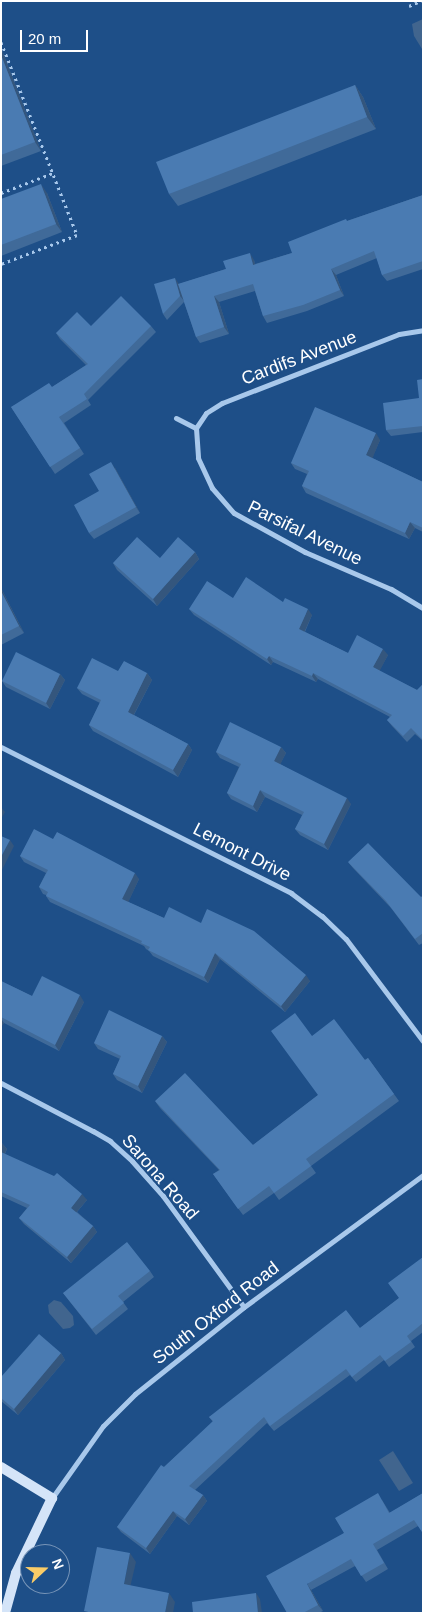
<!DOCTYPE html>
<html>
<head>
<meta charset="utf-8">
<style>
	body { margin:0 }
	#map { position:relative; width:424px; height:1614px; overflow:hidden; background:#1e4f88; font-family:Helvetica,sans-serif }
	div>[style] { position:absolute }
	.water>* { inset:0; background:#41658e }
	.path>* { height:3px; margin-top:-1.5px; transform-origin:0; background:repeating-linear-gradient(90deg,#a8c8eb 0 2.5px,transparent 0 6.5px) }
	.street>* { height:5px; margin:-2.5px; padding:0 2.5px; transform-origin:2.5px; border-radius:2.5px; background:#a8c8eb }
	.secondary>* { height:10px; margin:-5px; padding:0 5px; transform-origin:5px; border-radius:5px; background:#d4e4f8 }
	.wall>* { inset:0; background:#406a99 }
	.shaded-wall>* { inset:0; background:#34567d }
	.building>* { inset:0; background:#4a7bb2 }
	span { translate:-50% -50%; white-space:nowrap; text-align:center; line-height:1.15; -webkit-text-stroke:4px #1e4f88; paint-order:stroke }
	.street-label { font-size:18px; color:#fff }
	.frame { position:absolute; inset:0; border:2px solid #fff; pointer-events:none }
	.north { position:absolute; left:20px; top:1544px; width:50px; height:50px; box-sizing:border-box; background:#1e4f88; border:1px solid #7895b8; border-radius:50%; rotate:69deg; font-size:14px; font-weight:700; line-height:20px; text-align:center; color:#fff }
	.north::after { content:''; display:block; margin:auto; width:18px; height:22px; background:#facc67; clip-path:polygon(50% 0,100% 100%,50% 72%,0 100%) }
	.scale { position:absolute; left:20px; top:30px; width:68px; height:22px; box-sizing:border-box; border:2px solid #fff; border-top:0; padding-left:6px; font-size:15px; line-height:18px; white-space:nowrap; color:#fff; -webkit-text-stroke:4px #1e4f88; paint-order:stroke }
</style>
</head>
<body>
<div id="map">
	<div class="water">
		<i style="clip-path:polygon(423px 19px,423px 49px,422px 49px,414px 36px,412px 24px)"></i>
		<i style="clip-path:polygon(54px 1300px,61px 1302px,73px 1316px,74px 1325px,70px 1328px,63px 1329px,49px 1313px,48px 1305px)"></i>
		<i style="clip-path:polygon(393px 1451px,413px 1483px,399px 1491px,379px 1460px)"></i>
	</div>
	<div class="path">
		<i style="left:409px;top:6px;width:13px;rotate:-23deg"></i>
		<i style="left:1px;top:42px;width:207px;rotate:68.5deg"></i>
		<i style="left:77px;top:235px;width:81px;rotate:159.1deg"></i>
		<i style="left:1px;top:193px;width:56px;rotate:-21deg"></i>
	</div>
	<div class="street">
		<i style="left:176px;top:418px;width:22px;rotate:27deg"></i>
		<i style="left:196px;top:428px;width:30px;rotate:86deg"></i>
		<i style="left:198px;top:458px;width:33px;rotate:65deg"></i>
		<i style="left:212px;top:488px;width:33px;rotate:49deg"></i>
		<i style="left:234px;top:513px;width:81px;rotate:28.8deg"></i>
		<i style="left:305px;top:552px;width:94px;rotate:23.3deg"></i>
		<i style="left:391px;top:589px;width:37px;rotate:31deg"></i>
		<i style="left:196px;top:428px;width:18px;rotate:-56deg"></i>
		<i style="left:206px;top:413px;width:19px;rotate:-32deg"></i>
		<i style="left:222px;top:403px;width:190px;rotate:-21.3deg"></i>
		<i style="left:399px;top:334px;width:24px;rotate:-9deg"></i>
		<i style="left:1px;top:747px;width:325px;rotate:26.7deg"></i>
		<i style="left:291px;top:893px;width:39px;rotate:37deg"></i>
		<i style="left:322px;top:916px;width:33px;rotate:44deg"></i>
		<i style="left:346px;top:939px;width:128px;rotate:53deg"></i>
		<i style="left:1px;top:1083px;width:104px;rotate:27.6deg"></i>
		<i style="left:93px;top:1131px;width:20px;rotate:30deg"></i>
		<i style="left:110px;top:1141px;width:30px;rotate:42deg"></i>
		<i style="left:132px;top:1161px;width:47px;rotate:48.5deg"></i>
		<i style="left:163px;top:1196px;width:137px;rotate:53.9deg"></i>
		<i style="left:52px;top:1498px;width:88px;rotate:-54.7deg"></i>
		<i style="left:103px;top:1426px;width:45px;rotate:-45deg"></i>
		<i style="left:135px;top:1394px;width:139px;rotate:-38.6deg"></i>
		<i style="left:244px;top:1307px;width:222px;rotate:-36.4deg"></i>
	</div>
	<div class="secondary">
		<i style="left:1px;top:1467px;width:60px;rotate:31.3deg"></i>
		<i style="left:52px;top:1498px;width:83px;rotate:115.6deg"></i>
		<i style="left:16px;top:1573px;width:41px;rotate:105.4deg"></i>
	</div>
	<div class="wall">
		<i style="clip-path:polygon(1px 48px,41px 151px,1px 166px)"></i>
		<i style="clip-path:polygon(355px 85px,363px 97px,376px 129px,178px 206px,169px 194px)"></i>
		<i style="clip-path:polygon(47px 193px,62px 232px,1px 256px,1px 199px)"></i>
		<i style="clip-path:polygon(423px 195px,423px 269px,387px 281px,382px 275px,377px 258px,336px 275px,344px 296px,307px 311px,267px 323px,263px 316px,255px 291px,219px 302px,229px 334px,200px 343px,196px 337px,184px 302px,167px 320px,163px 314px,179px 284px,254px 260px,255px 264px,292px 253px,347px 221px)"></i>
		<i style="clip-path:polygon(91px 326px,151px 326px,156px 332px,88px 400px,91px 405px,64px 423px,84px 454px,55px 474px,11px 407px,52px 387px,86px 365px,60px 339px,56px 333px)"></i>
		<i style="clip-path:polygon(423px 379px,423px 432px,391px 436px,386px 430px,419px 398px)"></i>
		<i style="clip-path:polygon(380px 440px,372px 458px,423px 482px,423px 532px,415px 528px,409px 539px,306px 493px,302px 486px,307px 474px,295px 469px,291px 463px)"></i>
		<i style="clip-path:polygon(115px 468px,140px 513px,94px 539px,89px 533px,99px 491px)"></i>
		<i style="clip-path:polygon(195px 552px,199px 559px,157px 606px,117px 570px,113px 563px,160px 558px)"></i>
		<i style="clip-path:polygon(1px 588px,24px 633px,1px 645px)"></i>
		<i style="clip-path:polygon(233px 598px,283px 602px,312px 615px,305px 632px,348px 653px,388px 655px,379px 671px,417px 690px,423px 684px,423px 741px,415px 734px,407px 742px,392px 726px,387px 720px,390px 717px,318px 679px,316px 682px,273px 662px,271px 665px,194px 615px,189px 609px)"></i>
		<i style="clip-path:polygon(118px 671px,147px 673px,152px 680px,134px 715px,188px 744px,192px 750px,178px 777px,93px 731px,89px 725px,100px 703px,82px 694px,77px 688px)"></i>
		<i style="clip-path:polygon(60px 674px,65px 680px,50px 709px,6px 687px,2px 681px)"></i>
		<i style="clip-path:polygon(281px 747px,286px 753px,280px 764px,351px 804px,328px 850px,300px 835px,295px 829px,302px 815px,265px 797px,257px 812px,231px 799px,227px 793px,239px 767px,220px 758px,216px 752px)"></i>
		<i style="clip-path:polygon(53px 839px,139px 879px,128px 902px,164px 918px,310px 981px,285px 1012px,220px 959px,208px 983px,153px 956px,149px 951px,146px 949px,144px 946px,50px 902px,46px 896px,46px 895px,43px 894px,39px 887px,46px 873px,24px 862px,20px 856px)"></i>
		<i style="clip-path:polygon(348px 862px,421px 897px,423px 896px,423px 943px,419px 945px,391px 908px,353px 868px)"></i>
		<i style="clip-path:polygon(1px 981px,32px 996px,84px 1002px,59px 1051px,4px 1023px,1px 1026px)"></i>
		<i style="clip-path:polygon(162px 1036px,167px 1042px,142px 1093px,117px 1080px,113px 1074px,120px 1059px,98px 1049px,94px 1043px)"></i>
		<i style="clip-path:polygon(312px 1036px,365px 1060px,368px 1058px,399px 1101px,311px 1166px,316px 1173px,279px 1200px,274px 1193px,243px 1215px,213px 1174px,219px 1170px,160px 1108px,155px 1101px,253px 1145px,318px 1095px)"></i>
		<i style="clip-path:polygon(1px 1142px,7px 1149px,5px 1154px,87px 1200px,77px 1212px,93px 1226px,97px 1232px,71px 1263px,24px 1224px,19px 1218px,27px 1208px,1px 1196px)"></i>
		<i style="clip-path:polygon(423px 1257px,423px 1332px,411px 1341px,415px 1347px,389px 1367px,384px 1360px,356px 1382px,350px 1375px,274px 1431px,267px 1423px,195px 1490px,203px 1495px,207px 1501px,189px 1525px,177px 1516px,150px 1554px,121px 1532px,117px 1527px,164px 1467px,213px 1422px,209px 1417px,360px 1328px,399px 1298px)"></i>
		<i style="clip-path:polygon(150px 1271px,154px 1277px,123px 1302px,128px 1309px,96px 1335px,63px 1293px)"></i>
		<i style="clip-path:polygon(61px 1353px,65px 1360px,18px 1415px,1px 1401px,1px 1377px)"></i>
		<i style="clip-path:polygon(423px 1493px,423px 1533px,418px 1526px,377px 1550px,388px 1569px,366px 1582px,355px 1566px,311px 1590px,323px 1611px,319px 1613px,287px 1613px,344px 1533px,382px 1500px,390px 1513px)"></i>
	</div>
	<div class="shaded-wall">
		<i style="clip-path:polygon(1px 48px,41px 151px,35px 142px,1px 55px)"></i>
		<i style="clip-path:polygon(355px 85px,363px 97px,376px 129px,367px 117px)"></i>
		<i style="clip-path:polygon(41px 184px,47px 193px,62px 232px,56px 224px)"></i>
		<i style="clip-path:polygon(250px 253px,254px 260px,257px 271px,253px 265px)"></i>
		<i style="clip-path:polygon(331px 269px,336px 275px,344px 296px,340px 290px)"></i>
		<i style="clip-path:polygon(175px 278px,179px 284px,185px 302px,180px 296px)"></i>
		<i style="clip-path:polygon(214px 296px,219px 302px,229px 334px,224px 327px)"></i>
		<i style="clip-path:polygon(376px 433px,380px 440px,371px 462px,366px 455px)"></i>
		<i style="clip-path:polygon(111px 462px,115px 468px,140px 513px,136px 507px)"></i>
		<i style="clip-path:polygon(410px 522px,415px 528px,409px 539px,405px 533px)"></i>
		<i style="clip-path:polygon(195px 552px,199px 559px,157px 606px,153px 599px)"></i>
		<i style="clip-path:polygon(1px 588px,24px 633px,19px 626px,1px 591px)"></i>
		<i style="clip-path:polygon(308px 609px,312px 615px,303px 635px,299px 629px)"></i>
		<i style="clip-path:polygon(383px 649px,388px 655px,378px 674px,373px 667px)"></i>
		<i style="clip-path:polygon(269px 656px,273px 662px,271px 665px,267px 659px)"></i>
		<i style="clip-path:polygon(147px 673px,152px 680px,132px 718px,128px 712px)"></i>
		<i style="clip-path:polygon(313px 673px,318px 679px,316px 682px,312px 676px)"></i>
		<i style="clip-path:polygon(60px 674px,65px 680px,50px 709px,46px 703px)"></i>
		<i style="clip-path:polygon(188px 744px,192px 750px,178px 777px,173px 770px)"></i>
		<i style="clip-path:polygon(281px 747px,286px 753px,279px 767px,274px 761px)"></i>
		<i style="clip-path:polygon(260px 790px,265px 797px,257px 812px,253px 806px)"></i>
		<i style="clip-path:polygon(347px 798px,351px 804px,328px 850px,324px 844px)"></i>
		<i style="clip-path:polygon(1px 807px,5px 812px,1px 819px)"></i>
		<i style="clip-path:polygon(10px 840px,14px 846px,1px 872px,1px 857px)"></i>
		<i style="clip-path:polygon(135px 873px,139px 879px,127px 905px,122px 899px)"></i>
		<i style="clip-path:polygon(215px 953px,220px 959px,208px 983px,204px 977px)"></i>
		<i style="clip-path:polygon(306px 975px,310px 981px,285px 1012px,281px 1006px)"></i>
		<i style="clip-path:polygon(80px 995px,84px 1002px,59px 1051px,55px 1045px)"></i>
		<i style="clip-path:polygon(1px 1019px,4px 1023px,2px 1026px,1px 1026px)"></i>
		<i style="clip-path:polygon(162px 1036px,167px 1042px,142px 1093px,138px 1086px)"></i>
		<i style="clip-path:polygon(2px 1143px,7px 1149px,3px 1157px,1px 1155px,1px 1145px)"></i>
		<i style="clip-path:polygon(82px 1194px,87px 1200px,75px 1214px,71px 1208px)"></i>
		<i style="clip-path:polygon(93px 1226px,97px 1232px,71px 1263px,67px 1257px)"></i>
		<i style="clip-path:polygon(61px 1353px,65px 1360px,18px 1415px,14px 1409px)"></i>
		<i style="clip-path:polygon(203px 1495px,207px 1501px,189px 1525px,185px 1519px)"></i>
		<i style="clip-path:polygon(173px 1511px,177px 1516px,150px 1554px,146px 1548px)"></i>
		<i style="clip-path:polygon(130px 1553px,136px 1562px,129px 1592px,124px 1584px)"></i>
		<i style="clip-path:polygon(307px 1584px,311px 1590px,323px 1611px,318px 1605px)"></i>
		<i style="clip-path:polygon(169px 1593px,175px 1602px,173px 1613px,165px 1613px)"></i>
		<i style="clip-path:polygon(256px 1593px,260px 1599px,262px 1613px,258px 1613px)"></i>
	</div>
	<div class="building">
		<i style="clip-path:polygon(1px 55px,35px 142px,1px 155px)"></i>
		<i style="clip-path:polygon(355px 85px,367px 117px,169px 194px,156px 162px)"></i>
		<i style="clip-path:polygon(41px 184px,56px 224px,1px 245px,1px 199px)"></i>
		<i style="clip-path:polygon(423px 195px,423px 261px,382px 275px,374px 251px,331px 269px,340px 290px,303px 305px,263px 316px,253px 284px,214px 296px,224px 327px,196px 337px,178px 284px,226px 269px,223px 261px,250px 253px,253px 265px,292px 253px,288px 242px,346px 219px,347px 221px)"></i>
		<i style="clip-path:polygon(175px 278px,180px 296px,163px 314px,154px 284px)"></i>
		<i style="clip-path:polygon(121px 296px,151px 326px,84px 394px,87px 399px,59px 417px,80px 448px,50px 467px,11px 407px,49px 383px,52px 387px,88px 364px,56px 333px,77px 312px,91px 326px)"></i>
		<i style="clip-path:polygon(423px 379px,423px 426px,386px 430px,383px 403px,419px 398px,417px 380px)"></i>
		<i style="clip-path:polygon(315px 407px,376px 433px,366px 455px,423px 482px,423px 528px,410px 522px,405px 533px,302px 486px,309px 471px,291px 463px)"></i>
		<i style="clip-path:polygon(111px 462px,136px 507px,89px 533px,74px 505px,99px 491px,89px 474px)"></i>
		<i style="clip-path:polygon(137px 537px,160px 558px,178px 537px,195px 552px,153px 599px,113px 563px)"></i>
		<i style="clip-path:polygon(246px 577px,283px 602px,285px 598px,308px 609px,299px 629px,348px 653px,357px 635px,383px 649px,373px 667px,417px 690px,423px 684px,423px 740px,411px 728px,403px 736px,387px 720px,392px 715px,313px 673px,312px 676px,269px 656px,267px 659px,189px 609px,207px 581px,233px 598px)"></i>
		<i style="clip-path:polygon(1px 591px,19px 626px,1px 635px)"></i>
		<i style="clip-path:polygon(16px 652px,60px 674px,46px 703px,2px 681px)"></i>
		<i style="clip-path:polygon(92px 658px,118px 671px,124px 661px,147px 673px,128px 712px,188px 744px,173px 770px,89px 725px,101px 700px,77px 688px)"></i>
		<i style="clip-path:polygon(230px 722px,281px 747px,274px 761px,347px 798px,324px 844px,295px 829px,304px 812px,260px 790px,253px 806px,227px 793px,241px 764px,216px 752px)"></i>
		<i style="clip-path:polygon(34px 829px,53px 839px,57px 832px,135px 873px,122px 899px,164px 918px,169px 907px,201px 923px,207px 909px,254px 931px,306px 975px,281px 1006px,215px 953px,204px 977px,148px 950px,150px 947px,141px 943px,142px 941px,46px 896px,48px 892px,39px 887px,48px 870px,20px 856px)"></i>
		<i style="clip-path:polygon(1px 836px,10px 840px,1px 857px)"></i>
		<i style="clip-path:polygon(368px 843px,421px 897px,423px 896px,423px 933px,415px 939px,386px 901px,348px 862px)"></i>
		<i style="clip-path:polygon(42px 976px,80px 995px,55px 1045px,1px 1017px,1px 981px,32px 996px)"></i>
		<i style="clip-path:polygon(109px 1010px,162px 1036px,138px 1086px,113px 1074px,121px 1056px,94px 1043px)"></i>
		<i style="clip-path:polygon(295px 1013px,312px 1036px,334px 1019px,365px 1060px,368px 1058px,394px 1094px,306px 1159px,311px 1166px,274px 1193px,269px 1186px,238px 1209px,213px 1174px,220px 1170px,155px 1101px,185px 1073px,253px 1145px,318px 1095px,271px 1031px)"></i>
		<i style="clip-path:polygon(1px 1152px,54px 1176px,57px 1173px,82px 1194px,71px 1208px,93px 1226px,67px 1257px,19px 1218px,30px 1205px,1px 1192px)"></i>
		<i style="clip-path:polygon(127px 1242px,150px 1271px,118px 1296px,124px 1303px,92px 1329px,63px 1293px)"></i>
		<i style="clip-path:polygon(423px 1257px,423px 1323px,407px 1336px,411px 1342px,385px 1361px,380px 1355px,352px 1377px,346px 1369px,270px 1426px,264px 1417px,189px 1486px,203px 1495px,185px 1519px,173px 1511px,146px 1548px,117px 1527px,161px 1465px,164px 1467px,213px 1421px,209px 1417px,346px 1310px,360px 1328px,399px 1298px,388px 1283px)"></i>
		<i style="clip-path:polygon(39px 1334px,61px 1353px,14px 1409px,1px 1398px,1px 1377px)"></i>
		<i style="clip-path:polygon(378px 1493px,389px 1513px,423px 1493px,423px 1532px,422px 1532px,414px 1520px,373px 1544px,384px 1563px,361px 1576px,351px 1559px,307px 1584px,318px 1605px,303px 1613px,287px 1613px,266px 1576px,344px 1533px,335px 1518px)"></i>
		<i style="clip-path:polygon(97px 1547px,130px 1553px,124px 1584px,169px 1593px,165px 1613px,93px 1613px,84px 1611px)"></i>
		<i style="clip-path:polygon(256px 1593px,258px 1613px,193px 1613px,192px 1602px)"></i>
	</div>
	<div class="street-label">
		<span style="left:299px;top:358px;rotate:-21deg">Cardifs Avenue</span>
		<span style="left:305px;top:533px;rotate:26deg">Parsifal Avenue</span>
		<span style="left:242px;top:852px;rotate:27deg">Lemont Drive</span>
		<span style="left:160px;top:1177px;rotate:49deg">Sarona Road</span>
		<span style="left:216px;top:1313px;rotate:-38deg">South Oxford Road</span>
	</div>
	<div class="frame"></div>
	<div class="north">N</div>
	<div class="scale">20 m</div>
</div>
</body>
</html>
